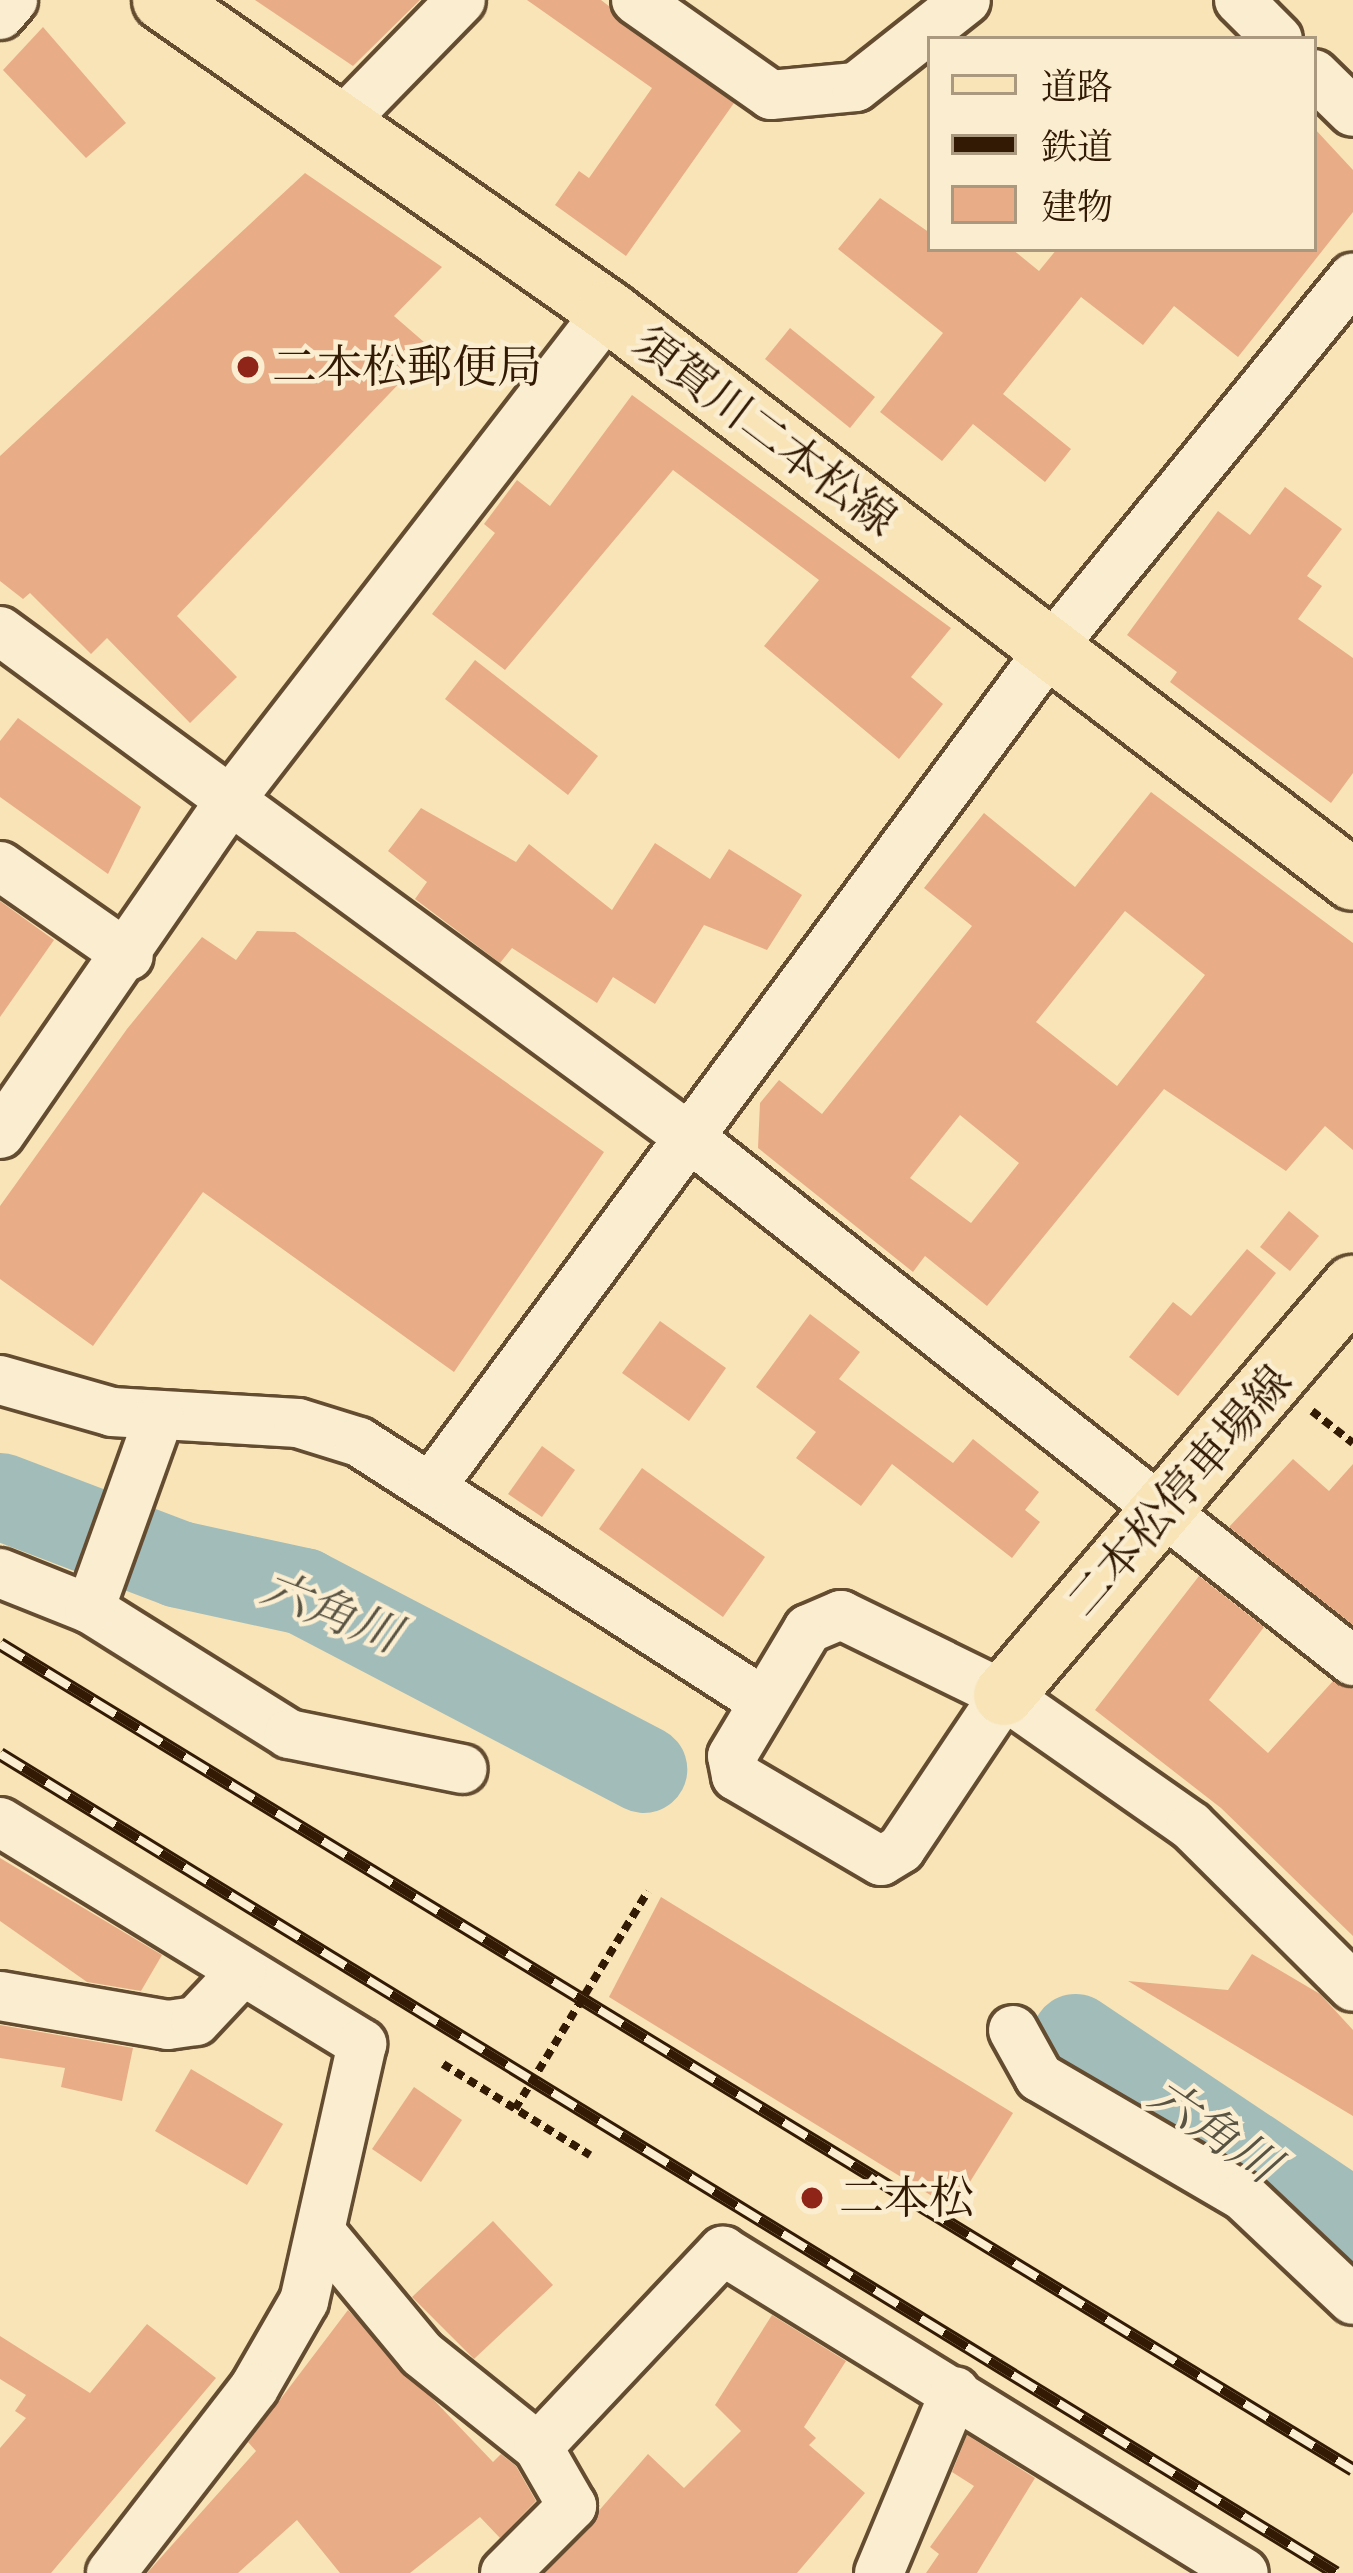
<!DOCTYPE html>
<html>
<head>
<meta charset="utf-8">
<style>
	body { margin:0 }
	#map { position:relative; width:1353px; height:2573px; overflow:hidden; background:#f8e4b7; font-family:"EB Garamond","Noto Serif JP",serif }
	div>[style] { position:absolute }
	.river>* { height:87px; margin:-43.5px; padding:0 43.5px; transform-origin:43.5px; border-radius:43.5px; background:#a2bcb9 }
	.building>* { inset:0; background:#e8ad87 }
	.path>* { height:8px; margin-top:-4px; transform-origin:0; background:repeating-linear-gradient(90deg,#321a04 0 9px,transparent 0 15px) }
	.roads { filter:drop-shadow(3px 0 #644c31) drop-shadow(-3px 0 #644c31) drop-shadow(0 3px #644c31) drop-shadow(0 -3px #644c31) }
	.minor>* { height:48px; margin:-24px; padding:0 24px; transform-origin:24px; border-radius:24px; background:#faedd0 }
	.major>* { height:60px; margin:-30px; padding:0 30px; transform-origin:30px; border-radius:30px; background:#f8e4b7 }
	.rail>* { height:14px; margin-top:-7px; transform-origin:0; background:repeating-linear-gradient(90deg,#faedd0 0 27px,#321a04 0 54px); box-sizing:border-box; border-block:3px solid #321a04 }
	.path-bridge>* { height:8px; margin-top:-4px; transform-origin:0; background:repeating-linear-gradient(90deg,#321a04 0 9px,transparent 0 15px) }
	.dots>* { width:33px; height:33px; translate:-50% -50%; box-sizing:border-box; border:6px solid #faedd0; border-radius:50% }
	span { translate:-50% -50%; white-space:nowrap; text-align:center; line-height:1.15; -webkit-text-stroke:9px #faedd0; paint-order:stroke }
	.poi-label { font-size:45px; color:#321a04 }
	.left { translate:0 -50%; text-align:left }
	.street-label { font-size:45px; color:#321a04 }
	.water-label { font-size:48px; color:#595343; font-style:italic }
	.legend { position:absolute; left:927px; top:36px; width:390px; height:216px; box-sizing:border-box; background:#faedd0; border:3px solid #aa997e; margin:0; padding:15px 21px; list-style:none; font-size:36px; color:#321a04 }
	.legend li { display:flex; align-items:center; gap:24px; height:60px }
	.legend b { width:60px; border:3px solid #aa997e }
</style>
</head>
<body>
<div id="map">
	<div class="river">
		<i style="left:0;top:1496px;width:191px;rotate:20.8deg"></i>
		<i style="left:179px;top:1564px;width:127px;rotate:12.3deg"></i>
		<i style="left:303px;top:1591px;width:384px;rotate:27.6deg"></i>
		<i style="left:1075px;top:2037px;width:334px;rotate:33.8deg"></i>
	</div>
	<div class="building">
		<i style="clip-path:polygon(255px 0,420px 0,353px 66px)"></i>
		<i style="clip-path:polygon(527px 0,601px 0,734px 103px,626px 256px,555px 205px,579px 171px,589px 178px,652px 88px)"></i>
		<i style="clip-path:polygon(43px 27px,126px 123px,86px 158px,3px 70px)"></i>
		<i style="clip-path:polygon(1314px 128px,1353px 170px,1353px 212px,1238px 357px,1174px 306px,1143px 345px,1081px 297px,1003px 394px,1071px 449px,1045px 482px,973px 424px,942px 461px,880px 412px,943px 333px,838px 249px,880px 198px,930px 233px,930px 249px,1012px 249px,1039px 271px,1057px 249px,1314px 249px)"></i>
		<i style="clip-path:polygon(305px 173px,442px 267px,394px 316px,432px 349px,177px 616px,237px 677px,190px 723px,107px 638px,91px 654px,30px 593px,23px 599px,0 581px,0 456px)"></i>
		<i style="clip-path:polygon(790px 328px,875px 397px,850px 428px,765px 359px)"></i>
		<i style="clip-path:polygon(632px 395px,951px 628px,911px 677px,943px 704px,899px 759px,764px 646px,819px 580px,673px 470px,505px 670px,432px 614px,495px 533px,484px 524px,517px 480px,550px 506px)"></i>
		<i style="clip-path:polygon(1285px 487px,1342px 529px,1307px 576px,1322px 586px,1298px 619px,1353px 658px,1353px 773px,1331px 803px,1170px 682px,1177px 672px,1127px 635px,1218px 511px,1250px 535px)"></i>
		<i style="clip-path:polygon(475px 660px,598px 756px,568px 795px,445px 699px)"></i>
		<i style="clip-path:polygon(18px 718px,141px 807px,108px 874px,0 797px,0 741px)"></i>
		<i style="clip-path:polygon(evenodd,1151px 792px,1353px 943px,1353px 1150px,1325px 1126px,1286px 1171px,1164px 1089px,987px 1306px,925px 1256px,913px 1272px,758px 1148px,760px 1103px,779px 1080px,822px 1114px,972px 926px,924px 888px,984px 813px,1075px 887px,1151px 792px,1125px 911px,1205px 975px,1117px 1086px,1036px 1022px,1125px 911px,1151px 792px,960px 1115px,1019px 1163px,971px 1223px,910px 1178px,960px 1115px)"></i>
		<i style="clip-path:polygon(421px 808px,516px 862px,529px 844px,612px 910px,655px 843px,710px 879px,729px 849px,802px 895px,767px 950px,704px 925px,655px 1004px,613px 977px,597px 1003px,512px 948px,500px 963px,415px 899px,427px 882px,388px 851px)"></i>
		<i style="clip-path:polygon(0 901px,54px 940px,0 1017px)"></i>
		<i style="clip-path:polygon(257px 931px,295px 932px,604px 1152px,454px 1372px,203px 1192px,93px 1346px,0 1279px,0 1206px,127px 1029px,202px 937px,236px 960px)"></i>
		<i style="clip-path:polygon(1289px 1211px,1319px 1236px,1290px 1271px,1260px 1247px)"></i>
		<i style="clip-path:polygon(1247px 1249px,1276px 1273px,1178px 1396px,1129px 1357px,1173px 1302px,1191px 1316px)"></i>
		<i style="clip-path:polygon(810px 1314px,860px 1352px,839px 1379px,953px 1463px,973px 1439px,1039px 1492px,1025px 1510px,1040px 1522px,1012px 1558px,892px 1464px,861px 1506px,796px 1458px,816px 1432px,756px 1387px)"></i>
		<i style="clip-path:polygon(660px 1321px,726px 1368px,689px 1421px,622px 1373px)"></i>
		<i style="clip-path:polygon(542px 1446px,575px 1470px,542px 1517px,508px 1494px)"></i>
		<i style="clip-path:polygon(1293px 1459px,1329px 1491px,1353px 1464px,1353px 1625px,1229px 1527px)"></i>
		<i style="clip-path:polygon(642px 1468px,765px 1557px,723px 1617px,599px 1529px)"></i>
		<i style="clip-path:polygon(1199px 1576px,1264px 1627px,1209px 1700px,1268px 1753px,1333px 1681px,1353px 1689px,1353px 1936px,1221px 1808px,1095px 1710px)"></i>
		<i style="clip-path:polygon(0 1858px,162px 1955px,141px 1991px,87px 1982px,0 1921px)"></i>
		<i style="clip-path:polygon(661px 1897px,1013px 2113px,953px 2209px,609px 1997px)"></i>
		<i style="clip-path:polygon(1252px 1954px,1320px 1994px,1353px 2030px,1353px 2116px,1128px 1981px,1228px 1990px)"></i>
		<i style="clip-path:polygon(0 2025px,133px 2048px,122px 2101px,61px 2087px,65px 2068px,0 2058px)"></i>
		<i style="clip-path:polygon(191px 2069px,283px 2124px,247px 2185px,155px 2131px)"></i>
		<i style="clip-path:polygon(414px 2087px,462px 2120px,421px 2182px,372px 2149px)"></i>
		<i style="clip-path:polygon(493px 2221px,553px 2285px,474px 2359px,412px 2297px)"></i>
		<i style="clip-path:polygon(348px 2310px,493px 2462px,501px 2454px,516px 2466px,536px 2501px,500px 2538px,480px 2517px,410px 2573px,340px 2573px,297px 2520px,238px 2573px,147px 2573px,256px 2451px,248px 2442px)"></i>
		<i style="clip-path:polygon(772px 2315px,846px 2361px,804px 2427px,816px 2438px,809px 2445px,865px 2493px,797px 2573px,545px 2573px,648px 2454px,684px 2488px,741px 2431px,715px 2405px)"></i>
		<i style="clip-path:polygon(147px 2324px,216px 2378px,51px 2573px,0 2573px,0 2448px,26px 2418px,15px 2411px,26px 2395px,0 2379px,0 2336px,90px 2393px)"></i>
		<i style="clip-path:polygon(967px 2435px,1035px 2478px,977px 2573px,926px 2573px,939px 2554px,930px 2547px,974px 2486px,952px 2472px)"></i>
	</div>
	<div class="path">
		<i style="left:1312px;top:1411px;width:52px;rotate:38deg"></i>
		<i style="left:443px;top:2064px;width:173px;rotate:31.8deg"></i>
	</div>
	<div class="roads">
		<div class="minor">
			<i style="left:636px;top:0;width:165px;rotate:35.1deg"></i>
			<i style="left:771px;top:95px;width:85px;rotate:-5.4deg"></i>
			<i style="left:856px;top:87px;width:140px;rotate:-38.3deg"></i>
			<i style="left:1239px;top:0;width:55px;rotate:45deg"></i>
			<i style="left:0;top:15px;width:20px;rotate:-49deg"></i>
			<i style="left:1314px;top:74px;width:54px;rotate:44.3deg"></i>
			<i style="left:340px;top:124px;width:173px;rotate:-45.7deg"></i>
			<i style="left:0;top:631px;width:855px;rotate:36.29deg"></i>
			<i style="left:689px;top:1137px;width:846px;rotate:38.28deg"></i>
			<i style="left:0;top:866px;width:157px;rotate:34.9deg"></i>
			<i style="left:0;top:1134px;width:402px;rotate:-55.4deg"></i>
			<i style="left:228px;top:803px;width:622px;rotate:-52.32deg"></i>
			<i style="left:0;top:1380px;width:116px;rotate:15.9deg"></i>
			<i style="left:112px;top:1412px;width:186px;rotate:3.4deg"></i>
			<i style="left:298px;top:1423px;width:64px;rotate:17.3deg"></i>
			<i style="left:359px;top:1442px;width:478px;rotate:32.7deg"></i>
			<i style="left:433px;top:1484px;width:1040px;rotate:-53.53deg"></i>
			<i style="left:1051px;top:648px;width:478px;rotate:-50.8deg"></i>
			<i style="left:0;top:1573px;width:97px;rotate:21.8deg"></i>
			<i style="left:90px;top:1609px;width:235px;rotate:32.1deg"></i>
			<i style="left:289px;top:1734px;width:177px;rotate:11.4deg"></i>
			<i style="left:90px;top:1609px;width:204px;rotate:-70.2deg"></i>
			<i style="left:1004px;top:1695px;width:185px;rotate:123.8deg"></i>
			<i style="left:901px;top:1849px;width:23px;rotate:149deg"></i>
			<i style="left:881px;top:1861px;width:168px;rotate:-149.6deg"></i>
			<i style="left:736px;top:1776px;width:20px;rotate:-101deg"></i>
			<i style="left:732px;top:1756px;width:148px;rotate:-59.1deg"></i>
			<i style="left:808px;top:1629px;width:36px;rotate:-23deg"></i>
			<i style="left:841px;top:1615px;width:182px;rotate:26.1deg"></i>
			<i style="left:1004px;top:1695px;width:228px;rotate:35deg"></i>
			<i style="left:1191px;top:1826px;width:228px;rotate:44.8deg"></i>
			<i style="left:0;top:1822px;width:425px;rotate:31.5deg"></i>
			<i style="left:362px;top:2044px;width:263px;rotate:102.7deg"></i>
			<i style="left:304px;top:2301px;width:100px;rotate:119.9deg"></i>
			<i style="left:254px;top:2388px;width:234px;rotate:127.7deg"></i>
			<i style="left:0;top:1996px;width:170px;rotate:9.8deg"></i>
			<i style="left:168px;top:2025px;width:28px;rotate:-8deg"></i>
			<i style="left:196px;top:2021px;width:67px;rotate:-46.8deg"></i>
			<i style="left:1013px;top:2030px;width:54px;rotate:61deg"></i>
			<i style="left:1039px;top:2077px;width:236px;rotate:30.3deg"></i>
			<i style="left:1243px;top:2196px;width:151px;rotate:43.4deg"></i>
			<i style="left:324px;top:2236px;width:153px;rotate:50.3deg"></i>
			<i style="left:422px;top:2354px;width:149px;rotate:38.7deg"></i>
			<i style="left:538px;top:2447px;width:270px;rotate:-46.7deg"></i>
			<i style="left:723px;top:2251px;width:612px;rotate:31.72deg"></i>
			<i style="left:505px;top:2573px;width:95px;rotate:-45deg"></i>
			<i style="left:572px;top:2506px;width:68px;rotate:-120deg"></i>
			<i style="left:879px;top:2573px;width:197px;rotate:-67.3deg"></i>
		</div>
		<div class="major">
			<i style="left:163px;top:0;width:543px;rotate:34.95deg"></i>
			<i style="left:608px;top:311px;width:937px;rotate:37.37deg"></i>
			<i style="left:1004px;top:1695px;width:538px;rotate:-49.53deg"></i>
		</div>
	</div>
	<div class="rail">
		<i style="left:0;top:1644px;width:1585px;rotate:31.4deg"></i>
		<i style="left:0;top:1754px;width:1567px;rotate:31.51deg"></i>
	</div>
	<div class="path-bridge">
		<i style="left:515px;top:2109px;width:255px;rotate:-58.6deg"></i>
	</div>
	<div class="dots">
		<i style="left:248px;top:367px;background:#8f2418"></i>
		<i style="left:812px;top:2198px;background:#8f2418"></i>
	</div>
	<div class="poi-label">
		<span class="left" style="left:272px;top:367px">二本松郵便局</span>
		<span class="left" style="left:839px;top:2198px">二本松</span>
	</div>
	<div class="street-label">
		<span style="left:765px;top:431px;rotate:37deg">須賀川二本松線</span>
		<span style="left:1179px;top:1491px;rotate:-49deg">二本松停車場線</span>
	</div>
	<div class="water-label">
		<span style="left:331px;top:1611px;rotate:21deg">六角川</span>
		<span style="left:1214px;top:2130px;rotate:34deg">六角川</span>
	</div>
	<ul class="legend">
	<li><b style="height:15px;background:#f8e4b7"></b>道路</li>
	<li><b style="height:15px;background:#321a04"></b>鉄道</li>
	<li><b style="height:33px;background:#e8ad87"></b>建物</li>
	</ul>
</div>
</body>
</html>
